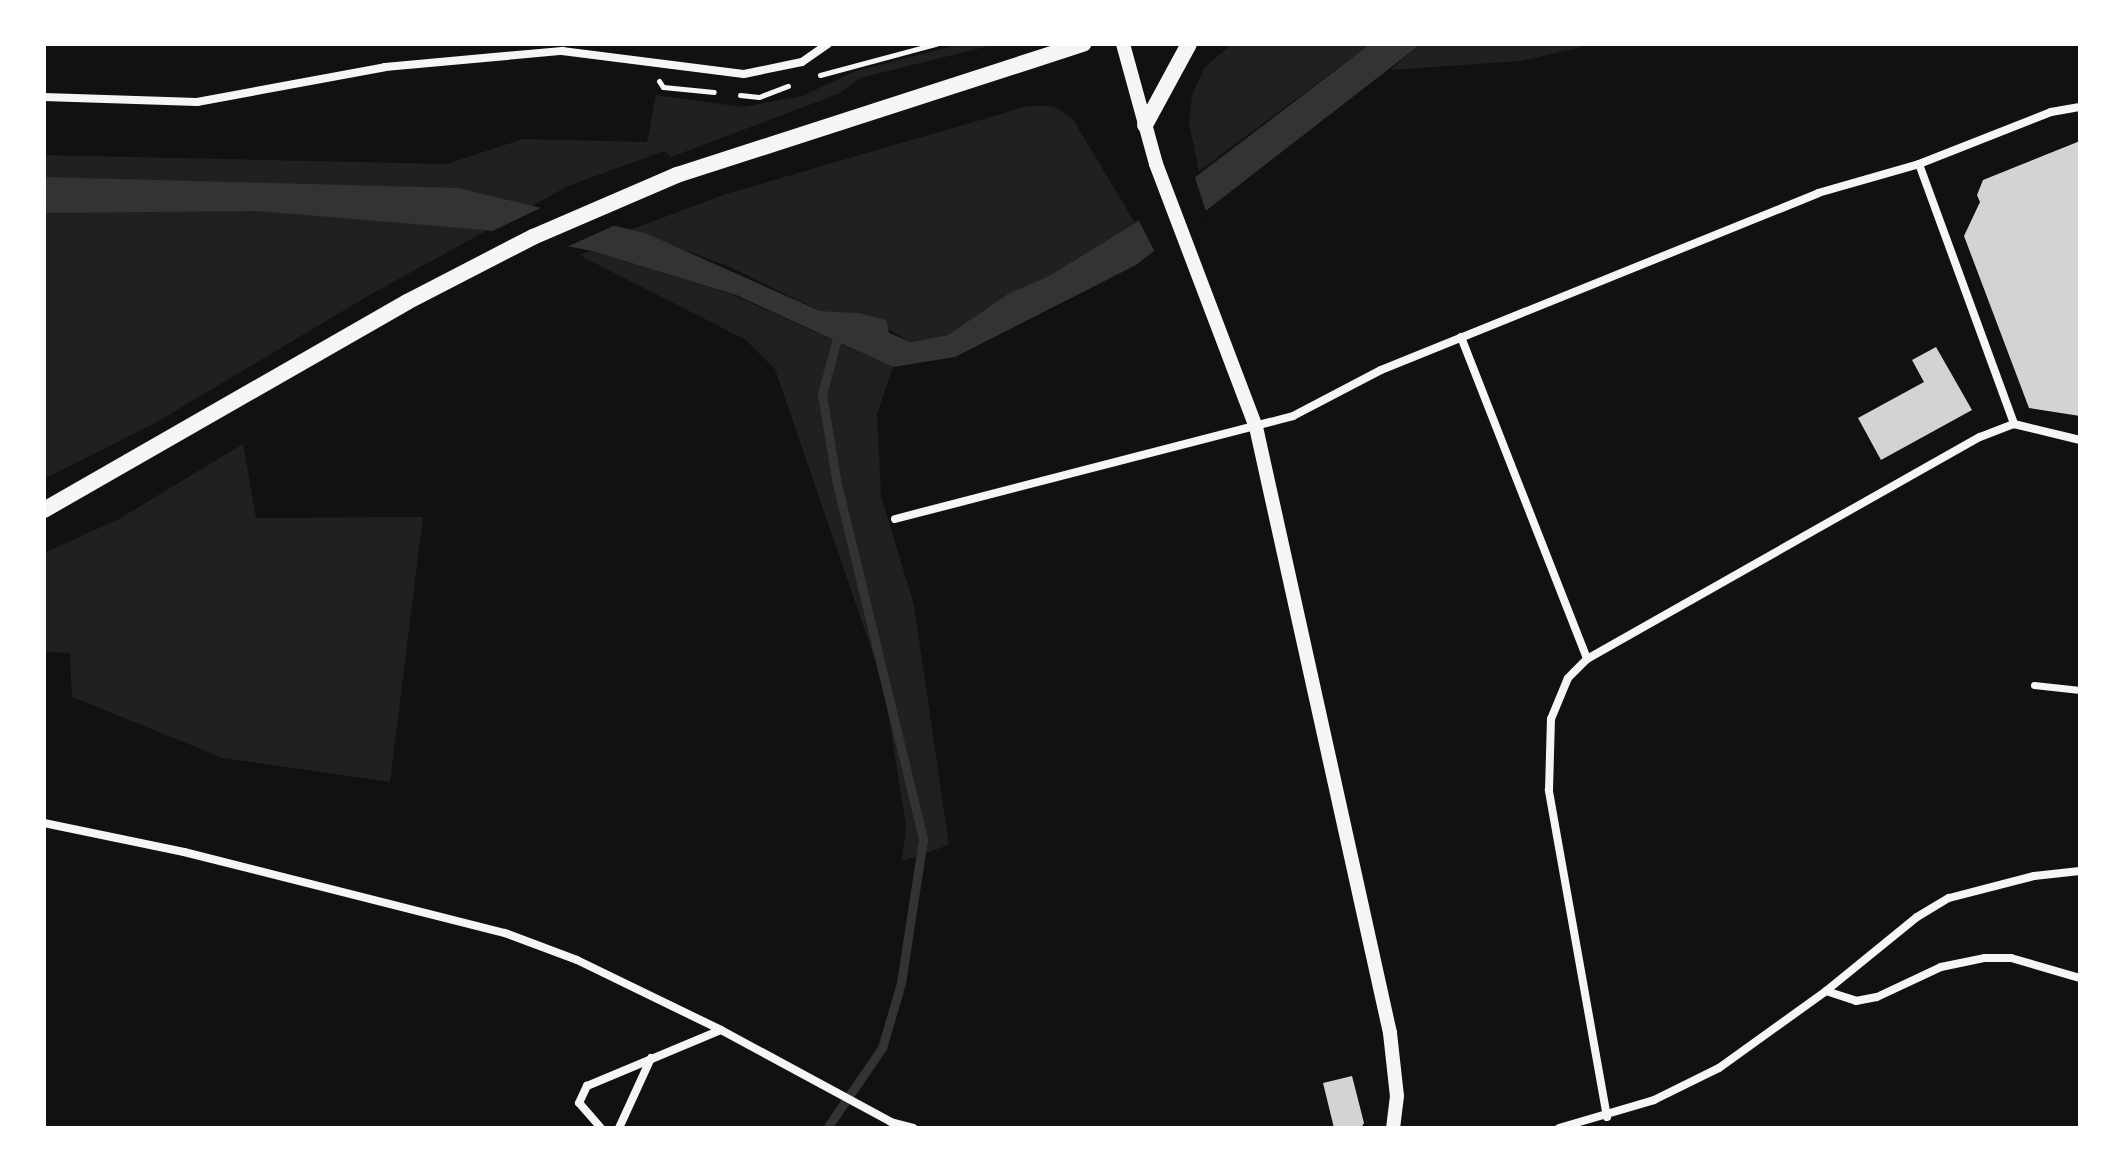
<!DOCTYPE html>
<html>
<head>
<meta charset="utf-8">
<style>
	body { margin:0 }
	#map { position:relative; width:2124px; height:1172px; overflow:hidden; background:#111; font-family:Poppins,sans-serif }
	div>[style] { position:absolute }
	.green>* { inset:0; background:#202020 }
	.water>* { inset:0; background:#333 }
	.pier>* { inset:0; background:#111 }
	.stream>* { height:9px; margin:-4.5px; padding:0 4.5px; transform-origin:4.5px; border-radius:4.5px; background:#333 }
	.building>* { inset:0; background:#d3d3d3 }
	.path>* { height:5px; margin:-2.5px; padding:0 2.5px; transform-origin:2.5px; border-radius:2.5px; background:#f5f5f5 }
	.pedestrian>* { height:7px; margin:-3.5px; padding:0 3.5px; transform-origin:3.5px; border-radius:3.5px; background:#f5f5f5 }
	.minor>* { height:8px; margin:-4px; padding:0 4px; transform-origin:4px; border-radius:4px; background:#f5f5f5 }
	.tertiary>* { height:14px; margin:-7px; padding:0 7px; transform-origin:7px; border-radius:7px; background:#f5f5f5 }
	.secondary>* { height:16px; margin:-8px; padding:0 8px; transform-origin:8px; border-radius:8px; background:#f5f5f5 }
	span { translate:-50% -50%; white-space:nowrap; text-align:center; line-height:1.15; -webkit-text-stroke:6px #fff; paint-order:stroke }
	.frame { position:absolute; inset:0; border:46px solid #fff; pointer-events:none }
</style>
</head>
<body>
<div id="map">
	<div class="green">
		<i style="clip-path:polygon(961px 44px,997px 44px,860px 78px,838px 94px,671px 157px,664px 151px,568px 186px,373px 293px,155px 423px,44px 479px,44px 155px,447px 164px,523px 139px,647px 142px,656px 95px,743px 107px,802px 96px,856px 71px)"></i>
		<i style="clip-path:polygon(1232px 44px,1370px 44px,1199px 171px,1189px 123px,1192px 95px,1205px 67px)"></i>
		<i style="clip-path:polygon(1421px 44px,1595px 44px,1521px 61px,1390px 70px)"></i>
		<i style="clip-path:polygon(1028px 106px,1053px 106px,1072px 118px,1135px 223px,1049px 276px,1008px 294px,948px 335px,911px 342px,859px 313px,820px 311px,728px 266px,630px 230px,726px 194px)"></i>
		<i style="clip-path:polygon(592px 251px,731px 294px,893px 367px,877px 414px,881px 496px,914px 605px,949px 845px,902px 861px,906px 826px,884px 686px,775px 369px,746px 340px,579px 255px)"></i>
		<i style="clip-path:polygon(243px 444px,256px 518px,423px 517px,390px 782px,223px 758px,72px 697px,70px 653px,44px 652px,44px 553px,119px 519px)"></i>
	</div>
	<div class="water">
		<i style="clip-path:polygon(1370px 44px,1421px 44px,1136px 265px,955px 357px,893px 367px,736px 295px,592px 251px,486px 230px,259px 211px,44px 213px,44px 177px,458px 188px,645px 233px,820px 311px,859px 313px,886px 320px,889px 333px,911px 342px,948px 335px,1008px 294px,1049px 276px,1135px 223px)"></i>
	</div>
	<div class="pier">
		<i style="clip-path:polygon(1193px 171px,1207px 215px,1156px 254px,1137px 217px)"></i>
		<i style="clip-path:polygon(545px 206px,620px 223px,562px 249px,486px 234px)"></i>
	</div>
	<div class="stream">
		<i style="left:827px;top:1128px;width:97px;rotate:-55.5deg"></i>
		<i style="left:882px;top:1048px;width:68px;rotate:-73.7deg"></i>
		<i style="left:901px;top:983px;width:146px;rotate:-81.3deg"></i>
		<i style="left:923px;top:839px;width:365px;rotate:-103.6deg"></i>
		<i style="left:837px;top:484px;width:91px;rotate:-99.5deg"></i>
		<i style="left:822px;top:394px;width:65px;rotate:-74.9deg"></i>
	</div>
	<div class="building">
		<i style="clip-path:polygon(2080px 141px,2080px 416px,2029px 408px,1964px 236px,1980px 202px,1977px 195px,1983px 180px)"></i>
		<i style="clip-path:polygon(1936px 347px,1972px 410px,1881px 460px,1858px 418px,1924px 382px,1912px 360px)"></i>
		<i style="clip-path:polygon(1352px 1076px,1364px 1123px,1361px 1128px,1334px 1128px,1323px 1083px)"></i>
	</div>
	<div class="path">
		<i style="left:820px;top:75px;width:120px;rotate:-15deg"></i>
		<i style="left:659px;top:81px;width:7px;rotate:56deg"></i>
		<i style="left:663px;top:87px;width:51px;rotate:5.6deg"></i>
		<i style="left:740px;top:95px;width:19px;rotate:6deg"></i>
		<i style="left:759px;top:97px;width:31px;rotate:-21deg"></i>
	</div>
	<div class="pedestrian">
		<i style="left:2034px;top:685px;width:46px;rotate:6.2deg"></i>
	</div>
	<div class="minor">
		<i style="left:44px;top:97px;width:153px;rotate:1.9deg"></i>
		<i style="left:197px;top:102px;width:191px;rotate:-10.5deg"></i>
		<i style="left:385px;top:67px;width:178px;rotate:-5.2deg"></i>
		<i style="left:562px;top:51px;width:183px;rotate:7.2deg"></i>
		<i style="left:744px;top:74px;width:59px;rotate:-11.7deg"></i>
		<i style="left:802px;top:62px;width:32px;rotate:-35deg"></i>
		<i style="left:1919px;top:164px;width:277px;rotate:69.9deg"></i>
		<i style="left:1461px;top:337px;width:346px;rotate:68.6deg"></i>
		<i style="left:895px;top:519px;width:411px;rotate:-14.5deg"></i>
		<i style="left:1293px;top:416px;width:99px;rotate:-27.6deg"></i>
		<i style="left:1381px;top:370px;width:471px;rotate:-22deg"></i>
		<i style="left:1818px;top:193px;width:105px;rotate:-16deg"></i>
		<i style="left:1919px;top:164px;width:142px;rotate:-21.5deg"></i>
		<i style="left:2051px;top:112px;width:29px;rotate:-10deg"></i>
		<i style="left:44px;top:823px;width:143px;rotate:11.7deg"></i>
		<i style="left:184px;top:852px;width:331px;rotate:14.2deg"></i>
		<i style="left:505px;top:933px;width:77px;rotate:20.6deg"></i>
		<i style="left:577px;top:960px;width:160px;rotate:25.9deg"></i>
		<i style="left:721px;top:1030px;width:193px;rotate:28.4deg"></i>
		<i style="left:891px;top:1122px;width:23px;rotate:15deg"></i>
		<i style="left:1826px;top:991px;width:32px;rotate:18deg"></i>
		<i style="left:1856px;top:1001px;width:21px;rotate:-11deg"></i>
		<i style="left:1877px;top:997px;width:71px;rotate:-25.1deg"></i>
		<i style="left:1941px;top:967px;width:45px;rotate:-11.6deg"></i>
		<i style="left:1985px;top:958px;width:26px"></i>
		<i style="left:2011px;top:958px;width:72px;rotate:16.2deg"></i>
		<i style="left:1607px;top:1117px;width:332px;rotate:-100.1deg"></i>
		<i style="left:1549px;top:790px;width:71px;rotate:-88.4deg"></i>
		<i style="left:1551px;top:719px;width:44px;rotate:-67.5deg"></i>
		<i style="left:1568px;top:678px;width:27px;rotate:-45deg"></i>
		<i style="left:1587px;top:659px;width:451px;rotate:-29.5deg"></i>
		<i style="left:1980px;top:437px;width:36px;rotate:-21deg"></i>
		<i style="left:2014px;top:424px;width:68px;rotate:13.6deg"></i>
		<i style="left:601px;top:1128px;width:33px;rotate:-131deg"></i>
		<i style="left:579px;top:1103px;width:19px;rotate:-65deg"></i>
		<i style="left:587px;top:1086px;width:145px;rotate:-22.7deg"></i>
		<i style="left:619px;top:1128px;width:77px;rotate:-65.4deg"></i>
		<i style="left:1559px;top:1128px;width:99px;rotate:-16.4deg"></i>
		<i style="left:1654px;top:1100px;width:72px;rotate:-26.2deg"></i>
		<i style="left:1719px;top:1068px;width:132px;rotate:-35.7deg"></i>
		<i style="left:1826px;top:991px;width:117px;rotate:-39.1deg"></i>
		<i style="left:1917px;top:917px;width:37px;rotate:-31deg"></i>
		<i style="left:1949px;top:898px;width:88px;rotate:-14.5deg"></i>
		<i style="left:2034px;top:876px;width:46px;rotate:-6.2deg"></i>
	</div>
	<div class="tertiary">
		<i style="left:1123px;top:44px;width:124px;rotate:74.6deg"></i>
		<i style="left:1156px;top:164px;width:281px;rotate:69.2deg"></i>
		<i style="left:1256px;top:427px;width:621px;rotate:77.53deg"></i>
		<i style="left:1390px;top:1033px;width:63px;rotate:83.7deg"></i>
		<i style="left:1397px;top:1096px;width:32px;rotate:97deg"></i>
	</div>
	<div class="secondary">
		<i style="left:1145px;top:125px;width:92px;rotate:-61.5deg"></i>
		<i style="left:44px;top:510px;width:418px;rotate:-29.8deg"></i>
		<i style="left:407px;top:302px;width:142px;rotate:-27.3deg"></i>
		<i style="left:533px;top:237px;width:157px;rotate:-23.3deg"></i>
		<i style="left:677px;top:175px;width:427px;rotate:-17.9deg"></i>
	</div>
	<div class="frame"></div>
</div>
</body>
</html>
